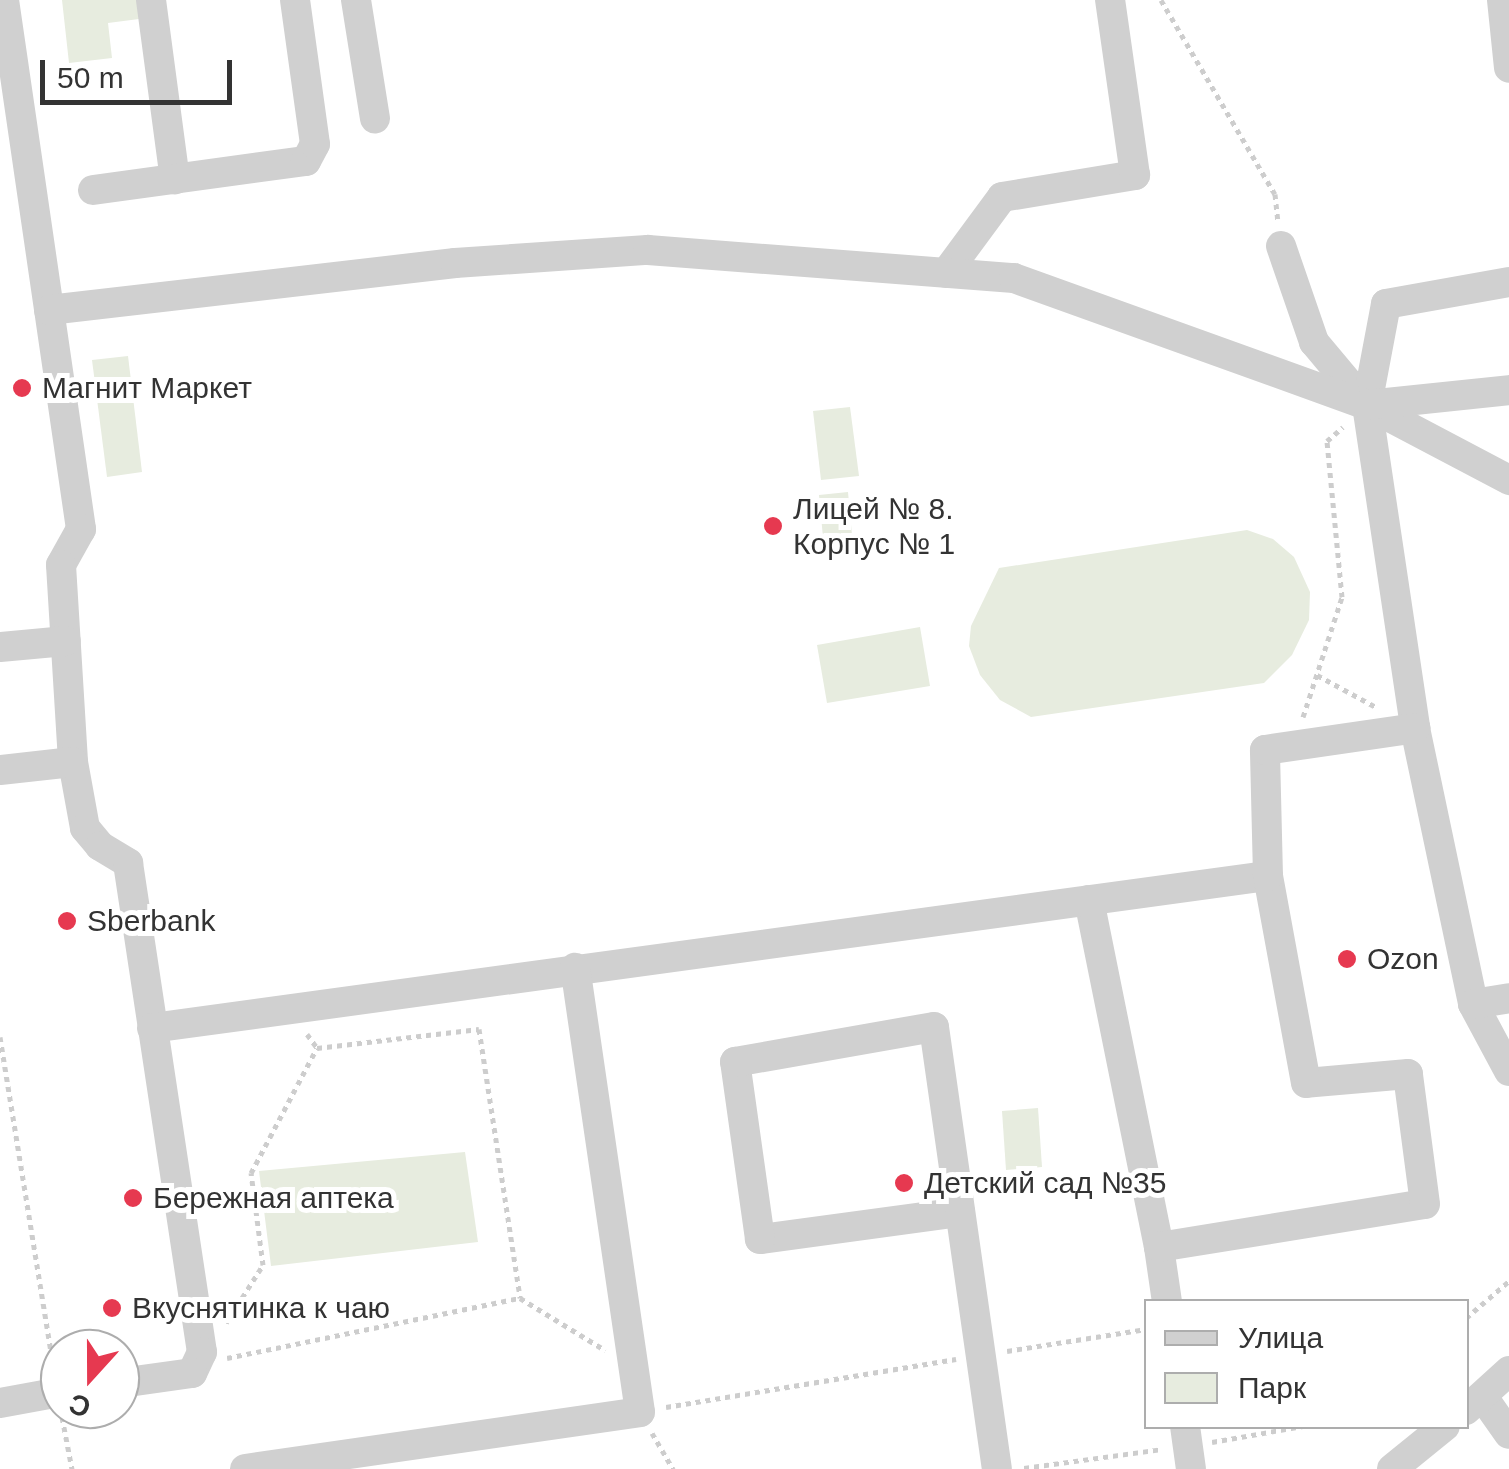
<!DOCTYPE html>
<html>
<head>
<meta charset="utf-8">
<style>
	body { margin:0 }
	#map { position:relative; width:1509px; height:1469px; overflow:hidden; background:#fff; font-family:Helvetica,sans-serif }
	div>[style] { position:absolute }
	.green>* { inset:0; background:#e7ecdf }
	.path>* { height:5px; margin-top:-2.5px; transform-origin:0; background:repeating-linear-gradient(90deg,#cdcdcd 0 5px,transparent 0 10px) }
	.minor>* { height:30px; margin:-15px; padding:0 15px; transform-origin:15px; border-radius:15px; background:#d0d0d0 }
	.dots>* { width:28px; height:28px; translate:-50% -50%; box-sizing:border-box; border:5px solid #fff; border-radius:50% }
	span { translate:-50% -50%; white-space:nowrap; text-align:center; line-height:1.15; -webkit-text-stroke:10px #fff; paint-order:stroke }
	.poi-label { font-size:30px; color:#333 }
	.left { translate:0 -50%; text-align:left }
	.legend { position:absolute; left:1144px; top:1299px; width:325px; height:130px; box-sizing:border-box; background:#fff; border:2px solid #adadad; margin:0; padding:12px 18px; list-style:none; font-size:30px; color:#333 }
	.legend li { display:flex; align-items:center; gap:20px; height:50px }
	.legend b { width:50px; border:2px solid #adadad }
	.north { position:absolute; left:40px; top:1329px; width:100px; height:100px; box-sizing:border-box; background:#fff; border:2px solid #adadad; border-radius:50%; rotate:201deg; font-size:28px; font-weight:700; line-height:40px; text-align:center; color:#333 }
	.north::after { content:''; display:block; margin:auto; width:35px; height:45px; background:#e63950; clip-path:polygon(50% 0,100% 100%,50% 72%,0 100%) }
	.scale { position:absolute; left:40px; top:60px; width:192px; height:45px; box-sizing:border-box; border:5px solid #333; border-top:0; padding-left:12px; font-size:30px; line-height:35px; white-space:nowrap; color:#333; -webkit-text-stroke:8px #fff; paint-order:stroke }
</style>
</head>
<body>
<div id="map">
	<div class="green">
		<i style="clip-path:polygon(62px 0,137px 0,139px 19px,108px 23px,112px 58px,69px 63px)"></i>
		<i style="clip-path:polygon(128px 356px,142px 472px,107px 477px,92px 360px)"></i>
		<i style="clip-path:polygon(850px 407px,859px 476px,821px 480px,813px 411px)"></i>
		<i style="clip-path:polygon(848px 492px,853px 546px,824px 548px,819px 495px)"></i>
		<i style="clip-path:polygon(1247px 530px,1273px 539px,1294px 557px,1310px 592px,1309px 620px,1292px 655px,1264px 683px,1031px 717px,1000px 700px,980px 675px,969px 646px,971px 626px,999px 568px)"></i>
		<i style="clip-path:polygon(920px 627px,930px 686px,827px 703px,817px 645px)"></i>
		<i style="clip-path:polygon(1038px 1108px,1042px 1167px,1006px 1170px,1002px 1111px)"></i>
		<i style="clip-path:polygon(465px 1152px,478px 1242px,271px 1266px,259px 1171px)"></i>
	</div>
	<div class="path">
		<i style="left:1161px;top:0;width:225px;rotate:59.6deg"></i>
		<i style="left:1275px;top:194px;width:27px;rotate:84deg"></i>
		<i style="left:1317px;top:675px;width:67px;rotate:28.5deg"></i>
		<i style="left:1303px;top:717px;width:126px;rotate:-72deg"></i>
		<i style="left:1342px;top:597px;width:157px;rotate:-95.5deg"></i>
		<i style="left:1327px;top:441px;width:21px;rotate:-41deg"></i>
		<i style="left:307px;top:1034px;width:17px;rotate:54deg"></i>
		<i style="left:317px;top:1048px;width:163px;rotate:-6.7deg"></i>
		<i style="left:479px;top:1029px;width:272px;rotate:81.3deg"></i>
		<i style="left:0;top:1037px;width:332px;rotate:80.8deg"></i>
		<i style="left:1466px;top:1318px;width:57px;rotate:-40.7deg"></i>
		<i style="left:226px;top:1323px;width:69px;rotate:-57.5deg"></i>
		<i style="left:263px;top:1265px;width:93px;rotate:-97.4deg"></i>
		<i style="left:251px;top:1173px;width:141px;rotate:-62.2deg"></i>
		<i style="left:1007px;top:1351px;width:141px;rotate:-9deg"></i>
		<i style="left:227px;top:1358px;width:299px;rotate:-11.6deg"></i>
		<i style="left:520px;top:1298px;width:100px;rotate:31.5deg"></i>
		<i style="left:666px;top:1407px;width:294px;rotate:-9.4deg"></i>
		<i style="left:62px;top:1417px;width:53px;rotate:79.1deg"></i>
		<i style="left:652px;top:1433px;width:42px;rotate:59.7deg"></i>
		<i style="left:1212px;top:1442px;width:92px;rotate:-10deg"></i>
		<i style="left:1024px;top:1468px;width:139px;rotate:-7.8deg"></i>
	</div>
	<div class="minor">
		<i style="left:4px;top:0;width:535px;rotate:81.72deg"></i>
		<i style="left:81px;top:529px;width:41px;rotate:119.1deg"></i>
		<i style="left:61px;top:565px;width:197px;rotate:86.5deg"></i>
		<i style="left:73px;top:762px;width:67px;rotate:79.7deg"></i>
		<i style="left:85px;top:828px;width:23px;rotate:50deg"></i>
		<i style="left:100px;top:846px;width:33px;rotate:31deg"></i>
		<i style="left:128px;top:863px;width:495px;rotate:81.4deg"></i>
		<i style="left:202px;top:1352px;width:23px;rotate:115deg"></i>
		<i style="left:192px;top:1373px;width:73px;rotate:172.1deg"></i>
		<i style="left:151px;top:0;width:181px;rotate:82.4deg"></i>
		<i style="left:356px;top:0;width:120px;rotate:80.9deg"></i>
		<i style="left:1502px;top:0;width:68px;rotate:84.1deg"></i>
		<i style="left:93px;top:190px;width:215px;rotate:-7.8deg"></i>
		<i style="left:306px;top:161px;width:19px;rotate:-62deg"></i>
		<i style="left:315px;top:144px;width:145px;rotate:-97.9deg"></i>
		<i style="left:1281px;top:246px;width:102px;rotate:71deg"></i>
		<i style="left:1314px;top:342px;width:80px;rotate:50.1deg"></i>
		<i style="left:946px;top:273px;width:94px;rotate:-53.6deg"></i>
		<i style="left:1002px;top:197px;width:135px;rotate:-9.4deg"></i>
		<i style="left:1135px;top:175px;width:177px;rotate:-98.1deg"></i>
		<i style="left:1509px;top:282px;width:125px;rotate:169.9deg"></i>
		<i style="left:1386px;top:304px;width:103px;rotate:100.7deg"></i>
		<i style="left:1367px;top:405px;width:327px;rotate:81.5deg"></i>
		<i style="left:1415px;top:728px;width:282px;rotate:78.1deg"></i>
		<i style="left:1473px;top:1004px;width:76px;rotate:61.8deg"></i>
		<i style="left:49px;top:310px;width:409px;rotate:-6.6deg"></i>
		<i style="left:455px;top:263px;width:193px;rotate:-3.9deg"></i>
		<i style="left:648px;top:250px;width:367px;rotate:4.4deg"></i>
		<i style="left:1014px;top:278px;width:375px;rotate:19.8deg"></i>
		<i style="left:1367px;top:405px;width:161px;rotate:27.8deg"></i>
		<i style="left:1367px;top:405px;width:143px;rotate:-6deg"></i>
		<i style="left:0;top:647px;width:66px;rotate:-5.2deg"></i>
		<i style="left:0;top:770px;width:73px;rotate:-6.3deg"></i>
		<i style="left:1089px;top:900px;width:354px;rotate:78.6deg"></i>
		<i style="left:1473px;top:1004px;width:36px;rotate:-9deg"></i>
		<i style="left:152px;top:1028px;width:1126px;rotate:-7.76deg"></i>
		<i style="left:960px;top:1212px;width:202px;rotate:172.3deg"></i>
		<i style="left:760px;top:1239px;width:179px;rotate:-98deg"></i>
		<i style="left:735px;top:1062px;width:202px;rotate:-10deg"></i>
		<i style="left:934px;top:1027px;width:446px;rotate:81.9deg"></i>
		<i style="left:1167px;top:1302px;width:56px;rotate:-98.3deg"></i>
		<i style="left:1159px;top:1247px;width:269px;rotate:-9.2deg"></i>
		<i style="left:1425px;top:1204px;width:131px;rotate:-97.5deg"></i>
		<i style="left:1408px;top:1074px;width:102px;rotate:175deg"></i>
		<i style="left:1306px;top:1083px;width:210px;rotate:-100.4deg"></i>
		<i style="left:1268px;top:876px;width:126px;rotate:-91.4deg"></i>
		<i style="left:1265px;top:750px;width:152px;rotate:-8.3deg"></i>
		<i style="left:1483px;top:1397px;width:45px;rotate:54.9deg"></i>
		<i style="left:0;top:1403px;width:61px;rotate:-10.4deg"></i>
		<i style="left:1466px;top:1410px;width:58px;rotate:-42.2deg"></i>
		<i style="left:1185px;top:1426px;width:43px;rotate:82.1deg"></i>
		<i style="left:245px;top:1469px;width:399px;rotate:-8.2deg"></i>
		<i style="left:640px;top:1412px;width:449px;rotate:-98.3deg"></i>
		<i style="left:1392px;top:1469px;width:68px;rotate:-39.1deg"></i>
	</div>
	<div class="dots">
		<i style="left:22px;top:388px;background:#e63950"></i>
		<i style="left:773px;top:526px;background:#e63950"></i>
		<i style="left:67px;top:921px;background:#e63950"></i>
		<i style="left:1347px;top:959px;background:#e63950"></i>
		<i style="left:904px;top:1183px;background:#e63950"></i>
		<i style="left:133px;top:1198px;background:#e63950"></i>
		<i style="left:112px;top:1308px;background:#e63950"></i>
	</div>
	<div class="poi-label">
		<span class="left" style="left:42px;top:388px">Магнит Маркет</span>
		<span class="left" style="left:793px;top:526px">Лицей № 8.<br>Корпус № 1</span>
		<span class="left" style="left:87px;top:921px">Sberbank</span>
		<span class="left" style="left:1367px;top:959px">Ozon</span>
		<span class="left" style="left:924px;top:1183px">Детский сад №35</span>
		<span class="left" style="left:153px;top:1198px">Бережная аптека</span>
		<span class="left" style="left:132px;top:1308px">Вкуснятинка к чаю</span>
	</div>
	<ul class="legend">
	<li><b style="height:12px;background:#d0d0d0"></b>Улица</li>
	<li><b style="height:28px;background:#e7ecdf"></b>Парк</li>
	</ul>
	<div class="north">С</div>
	<div class="scale">50 m</div>
</div>
</body>
</html>
